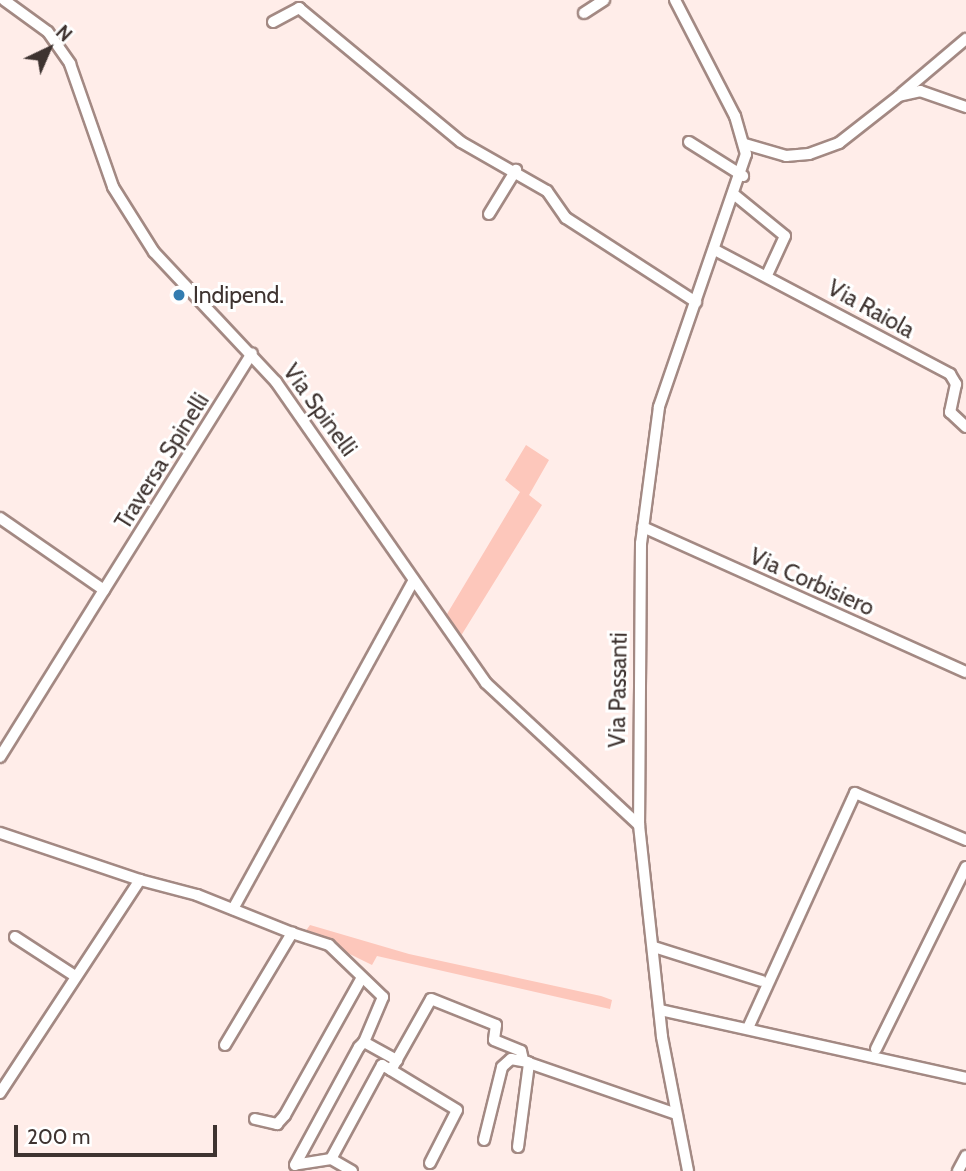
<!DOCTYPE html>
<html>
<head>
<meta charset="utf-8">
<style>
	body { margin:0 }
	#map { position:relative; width:966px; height:1171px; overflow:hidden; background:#ffede9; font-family:Cabin,sans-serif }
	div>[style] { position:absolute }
	.green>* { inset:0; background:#fdc7bb }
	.roads { filter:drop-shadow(2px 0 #a38983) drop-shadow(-2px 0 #a38983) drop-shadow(0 2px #a38983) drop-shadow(0 -2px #a38983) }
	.minor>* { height:10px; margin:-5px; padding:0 5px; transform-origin:5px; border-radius:5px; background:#fff }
	.dots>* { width:19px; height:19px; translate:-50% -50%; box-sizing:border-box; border:4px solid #fff; border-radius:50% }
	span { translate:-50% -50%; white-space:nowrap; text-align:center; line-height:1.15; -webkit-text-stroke:6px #fff; paint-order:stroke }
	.poi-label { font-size:23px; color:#3e3330 }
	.left { translate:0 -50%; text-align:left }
	.street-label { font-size:23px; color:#3e3330 }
	.north { position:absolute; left:14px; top:14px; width:70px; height:70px; -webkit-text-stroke:5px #fff; paint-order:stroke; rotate:44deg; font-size:19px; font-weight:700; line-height:28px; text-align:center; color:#3e3330 }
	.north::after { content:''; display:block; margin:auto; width:24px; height:32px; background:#3e3330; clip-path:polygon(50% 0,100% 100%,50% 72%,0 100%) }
	.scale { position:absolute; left:14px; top:1125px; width:203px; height:32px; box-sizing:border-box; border:4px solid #3e3330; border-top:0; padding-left:9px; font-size:21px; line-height:24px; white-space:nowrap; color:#3e3330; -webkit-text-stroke:5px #fff; paint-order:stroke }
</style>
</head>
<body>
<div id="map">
	<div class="green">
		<i style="clip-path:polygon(526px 445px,549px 460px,529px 495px,542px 505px,459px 639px,444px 619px,520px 492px,505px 480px)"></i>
		<i style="clip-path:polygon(310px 925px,409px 954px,601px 996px,612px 1000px,610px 1009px,377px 956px,372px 965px,305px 932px)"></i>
	</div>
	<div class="roads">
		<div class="minor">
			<i style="left:4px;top:0;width:54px;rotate:36deg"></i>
			<i style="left:48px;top:32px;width:39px;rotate:55deg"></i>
			<i style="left:70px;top:64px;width:130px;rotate:70.7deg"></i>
			<i style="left:113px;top:187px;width:77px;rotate:57.8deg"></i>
			<i style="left:154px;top:252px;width:178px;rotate:46.8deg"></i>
			<i style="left:276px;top:382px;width:367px;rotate:55.1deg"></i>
			<i style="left:486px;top:683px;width:209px;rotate:42.9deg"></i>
			<i style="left:675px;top:0;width:131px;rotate:62.7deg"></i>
			<i style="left:735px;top:116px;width:40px;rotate:74deg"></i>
			<i style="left:746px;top:154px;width:268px;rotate:109deg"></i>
			<i style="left:659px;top:407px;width:137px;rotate:97.5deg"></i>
			<i style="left:641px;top:543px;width:282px;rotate:90.4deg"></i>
			<i style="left:639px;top:825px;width:213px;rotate:83.8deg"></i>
			<i style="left:662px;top:1037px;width:136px;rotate:79deg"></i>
			<i style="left:584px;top:13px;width:24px;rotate:-33deg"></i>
			<i style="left:273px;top:22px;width:30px;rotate:-28deg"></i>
			<i style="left:299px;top:8px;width:210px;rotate:39.6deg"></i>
			<i style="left:461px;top:142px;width:99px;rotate:29.7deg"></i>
			<i style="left:547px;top:191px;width:33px;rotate:55deg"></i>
			<i style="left:566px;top:218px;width:155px;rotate:32.9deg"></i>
			<i style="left:902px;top:93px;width:84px;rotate:-40.2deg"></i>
			<i style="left:689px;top:142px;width:64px;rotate:32.2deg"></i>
			<i style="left:745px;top:144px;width:43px;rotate:16.3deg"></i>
			<i style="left:786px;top:156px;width:23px;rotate:-5deg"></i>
			<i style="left:809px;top:154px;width:32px;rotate:-20deg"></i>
			<i style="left:839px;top:143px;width:76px;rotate:-38.1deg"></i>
			<i style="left:899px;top:96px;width:22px;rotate:-13deg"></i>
			<i style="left:920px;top:91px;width:49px;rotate:19.2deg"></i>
			<i style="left:736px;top:196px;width:63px;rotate:39.2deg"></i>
			<i style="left:785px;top:236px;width:43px;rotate:114.8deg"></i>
			<i style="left:489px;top:214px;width:52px;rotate:-58.5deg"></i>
			<i style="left:715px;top:250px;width:266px;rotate:27.8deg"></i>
			<i style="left:950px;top:374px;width:12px;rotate:59deg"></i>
			<i style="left:956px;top:384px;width:29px;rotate:102deg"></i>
			<i style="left:950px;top:412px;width:22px;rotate:43deg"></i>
			<i style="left:0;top:518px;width:126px;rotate:34.7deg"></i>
			<i style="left:104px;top:590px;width:279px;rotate:-58deg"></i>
			<i style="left:643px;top:527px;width:354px;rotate:24.2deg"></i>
			<i style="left:0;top:757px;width:197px;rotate:-58.1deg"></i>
			<i style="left:0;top:833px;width:148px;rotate:18.6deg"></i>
			<i style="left:233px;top:909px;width:374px;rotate:-61.2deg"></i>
			<i style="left:15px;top:937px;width:72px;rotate:33deg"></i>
			<i style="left:654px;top:947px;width:113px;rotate:17.5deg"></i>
			<i style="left:660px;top:1010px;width:313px;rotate:12.5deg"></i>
			<i style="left:748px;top:1028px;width:258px;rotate:-65.5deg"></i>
			<i style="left:855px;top:793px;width:121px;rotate:22.9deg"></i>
			<i style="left:225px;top:1045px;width:131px;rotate:-59.1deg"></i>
			<i style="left:292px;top:933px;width:39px;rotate:18deg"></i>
			<i style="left:329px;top:945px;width:75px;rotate:43.9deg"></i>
			<i style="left:383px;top:997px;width:49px;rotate:112.9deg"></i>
			<i style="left:876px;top:1049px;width:203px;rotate:-63.7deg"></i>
			<i style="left:0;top:1093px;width:255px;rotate:-56.7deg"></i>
			<i style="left:140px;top:880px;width:59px;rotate:14.7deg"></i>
			<i style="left:197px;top:895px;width:102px;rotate:21.8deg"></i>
			<i style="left:255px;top:1119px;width:23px;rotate:13deg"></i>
			<i style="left:277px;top:1124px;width:12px;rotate:-48deg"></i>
			<i style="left:285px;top:1115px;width:156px;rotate:-60.8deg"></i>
			<i style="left:484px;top:1140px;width:75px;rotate:-76.1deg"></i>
			<i style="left:502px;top:1067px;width:12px;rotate:-42deg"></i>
			<i style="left:511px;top:1059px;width:17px;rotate:10deg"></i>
			<i style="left:518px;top:1147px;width:85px;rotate:-82.5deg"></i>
			<i style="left:529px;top:1063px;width:156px;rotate:19.1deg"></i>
			<i style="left:331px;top:1159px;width:36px;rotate:171deg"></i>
			<i style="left:295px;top:1165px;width:134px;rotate:-61.5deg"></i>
			<i style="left:359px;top:1047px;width:7px;rotate:-45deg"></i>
			<i style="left:364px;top:1042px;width:38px;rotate:29deg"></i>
			<i style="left:430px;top:1163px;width:59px;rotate:-63deg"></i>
			<i style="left:457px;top:1110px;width:77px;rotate:-148.8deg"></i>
			<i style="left:391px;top:1070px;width:81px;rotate:-60.6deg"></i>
			<i style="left:431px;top:999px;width:70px;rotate:21.8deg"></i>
			<i style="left:496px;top:1025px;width:15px;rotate:98deg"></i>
			<i style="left:494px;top:1040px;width:29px;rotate:22deg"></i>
			<i style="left:521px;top:1051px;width:9px;rotate:77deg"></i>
			<i style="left:352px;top:1171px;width:24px;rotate:-150deg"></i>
			<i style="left:331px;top:1159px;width:107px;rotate:-61.5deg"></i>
			<i style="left:382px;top:1065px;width:10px;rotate:29deg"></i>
			<i style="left:958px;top:1171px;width:17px;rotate:-62deg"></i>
		</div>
	</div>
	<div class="dots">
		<i style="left:179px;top:295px;background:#337cb0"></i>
	</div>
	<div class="poi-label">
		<span class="left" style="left:193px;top:295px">Indipend.</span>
	</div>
	<div class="street-label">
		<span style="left:871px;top:309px;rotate:29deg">Via Raiola</span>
		<span style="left:320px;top:410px;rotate:54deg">Via Spinelli</span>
		<span style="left:162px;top:461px;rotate:-58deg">Traversa Spinelli</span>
		<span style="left:812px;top:582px;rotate:24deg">Via Corbisiero</span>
		<span style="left:618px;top:690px;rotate:-89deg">Via Passanti</span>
	</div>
	<div class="north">N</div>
	<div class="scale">200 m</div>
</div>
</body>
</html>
